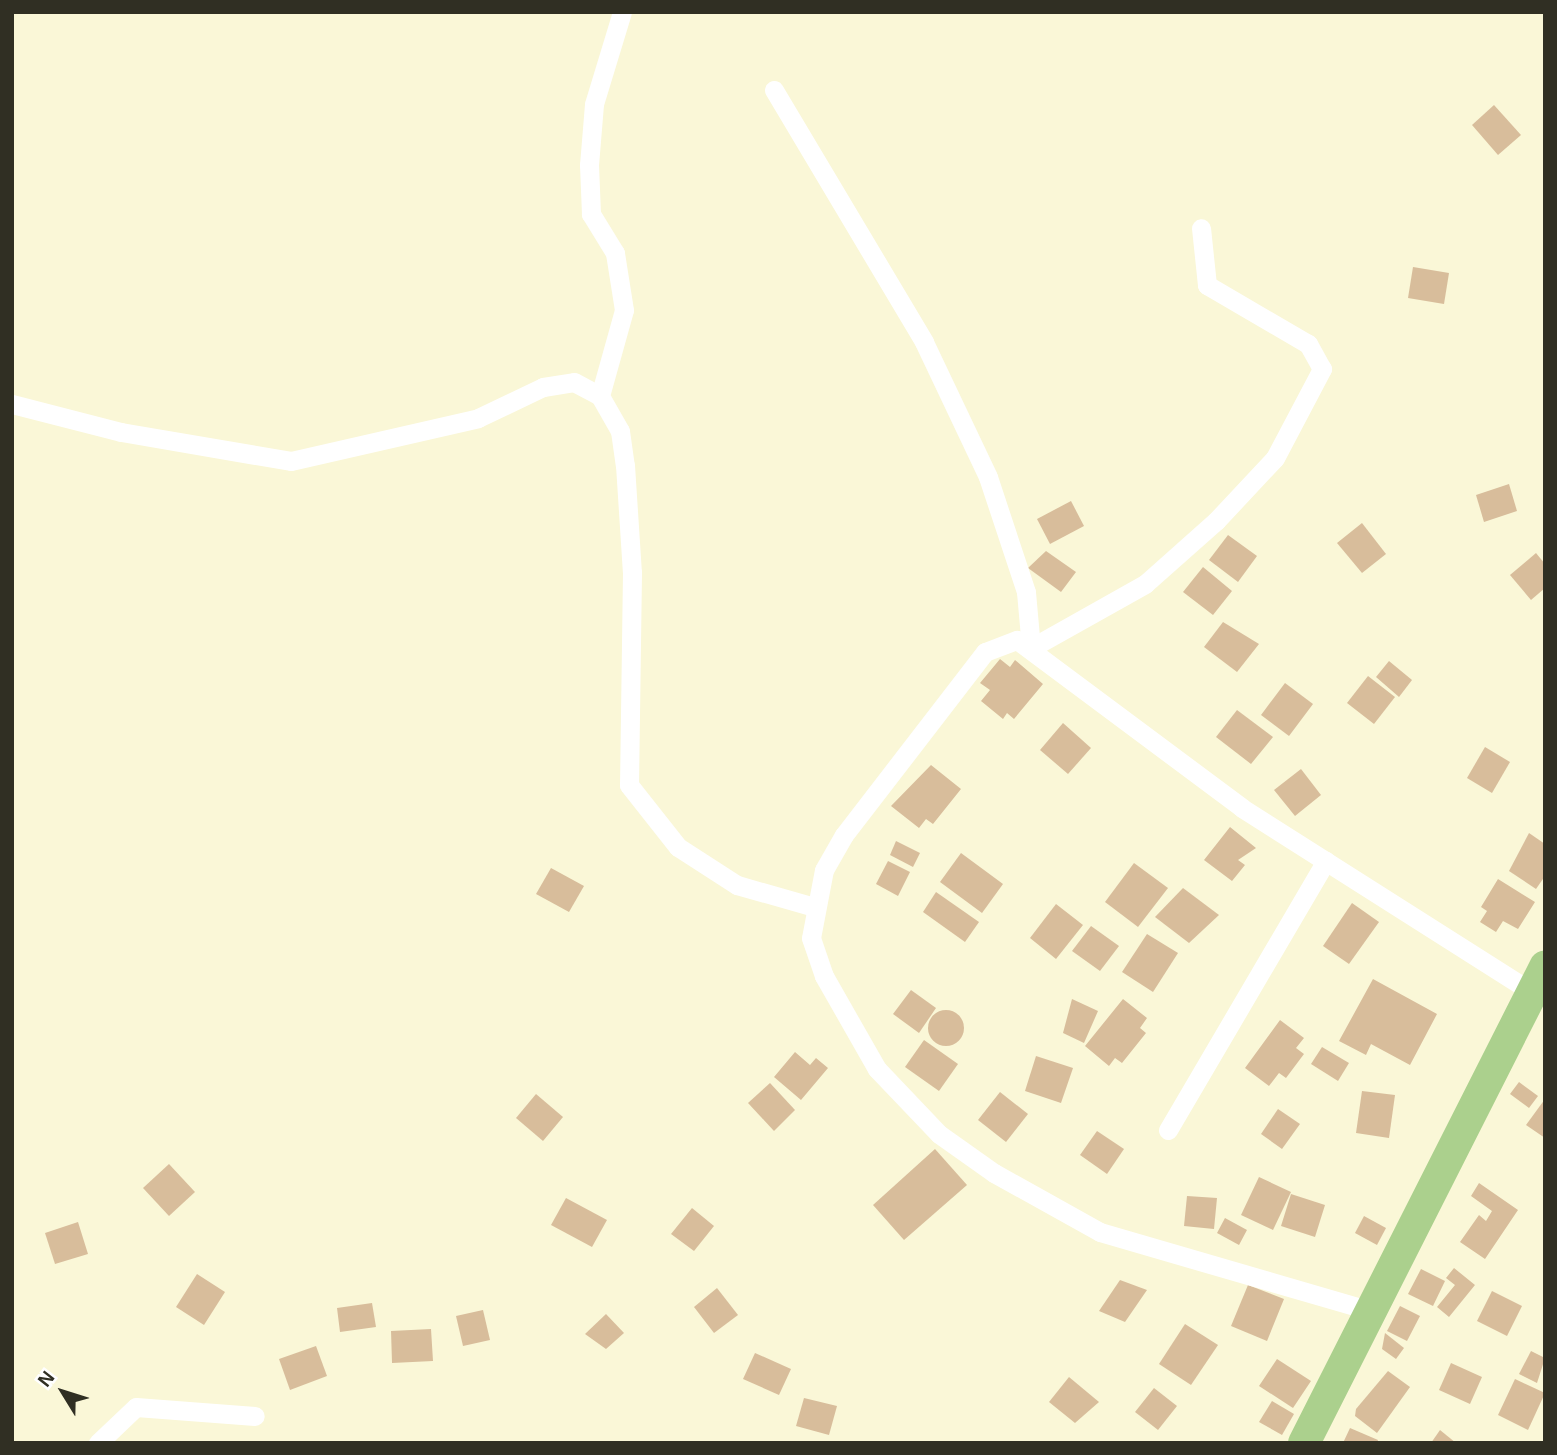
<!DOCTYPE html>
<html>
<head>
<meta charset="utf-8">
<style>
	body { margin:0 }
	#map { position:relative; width:1557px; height:1455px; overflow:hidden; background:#faf7d7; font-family:Helvetica,sans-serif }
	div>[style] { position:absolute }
	.building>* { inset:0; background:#d8bd9b }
	.round { border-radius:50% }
	.minor>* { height:19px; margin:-9.5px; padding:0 9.5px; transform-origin:9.5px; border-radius:9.5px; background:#fff }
	.primary>* { height:32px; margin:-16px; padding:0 16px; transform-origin:16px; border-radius:16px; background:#abd08d }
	span { translate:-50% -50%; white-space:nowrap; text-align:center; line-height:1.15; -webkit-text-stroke:6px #fff; paint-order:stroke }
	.frame { position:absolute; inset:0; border:14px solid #302f23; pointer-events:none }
	.north { position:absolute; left:28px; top:1357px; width:70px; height:70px; -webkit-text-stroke:5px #fff; paint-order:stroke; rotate:308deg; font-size:19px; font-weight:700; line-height:28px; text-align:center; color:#302f23 }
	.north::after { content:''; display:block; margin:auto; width:24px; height:32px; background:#302f23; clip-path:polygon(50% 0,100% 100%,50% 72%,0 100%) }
</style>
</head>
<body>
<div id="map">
	<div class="building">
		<i style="clip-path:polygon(1494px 105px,1521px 135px,1498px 155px,1472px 125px)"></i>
		<i style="clip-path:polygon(1413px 267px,1449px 273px,1444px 304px,1408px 298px)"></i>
		<i style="clip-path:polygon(1509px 484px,1517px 511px,1484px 522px,1476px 495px)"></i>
		<i style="clip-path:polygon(1071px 501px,1084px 526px,1050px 544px,1037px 519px)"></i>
		<i style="clip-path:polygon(1362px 523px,1386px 554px,1362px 573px,1337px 543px)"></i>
		<i style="clip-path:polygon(1228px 535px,1257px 556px,1238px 582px,1209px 560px)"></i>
		<i style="clip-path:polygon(1046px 551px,1076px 572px,1061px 592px,1028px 568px)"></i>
		<i style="clip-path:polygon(1536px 553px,1545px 564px,1545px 588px,1531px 600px,1510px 575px)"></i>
		<i style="clip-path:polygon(1203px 567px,1232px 591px,1213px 615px,1183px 592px)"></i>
		<i style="clip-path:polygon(1223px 622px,1259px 644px,1237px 672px,1204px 647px)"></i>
		<i style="clip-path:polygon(1000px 659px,1010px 667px,1015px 660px,1043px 684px,1014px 719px,1007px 713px,1003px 719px,981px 701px,990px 690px,980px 683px)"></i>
		<i style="clip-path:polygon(1389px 661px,1412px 680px,1399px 697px,1376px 677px)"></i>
		<i style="clip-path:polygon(1368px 676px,1395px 697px,1374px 724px,1347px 703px)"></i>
		<i style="clip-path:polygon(1285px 683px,1313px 704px,1289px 736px,1261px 715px)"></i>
		<i style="clip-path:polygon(1237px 710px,1273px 737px,1251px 764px,1216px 737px)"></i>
		<i style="clip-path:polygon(1063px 723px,1091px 748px,1068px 774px,1040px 750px)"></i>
		<i style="clip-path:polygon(1485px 747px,1510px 762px,1492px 793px,1467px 778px)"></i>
		<i style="clip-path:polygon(931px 765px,961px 789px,933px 824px,926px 819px,919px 828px,891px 806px)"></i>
		<i style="clip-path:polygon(1301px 769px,1321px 795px,1295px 816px,1274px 790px)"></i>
		<i style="clip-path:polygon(1230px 827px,1256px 848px,1238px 860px,1245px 865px,1232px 881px,1204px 860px)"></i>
		<i style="clip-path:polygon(1529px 833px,1545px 844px,1545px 876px,1536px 889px,1509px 871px)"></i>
		<i style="clip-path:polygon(896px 841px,920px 853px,913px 867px,890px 855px)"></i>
		<i style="clip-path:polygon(961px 853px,1003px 884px,982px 913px,940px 882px)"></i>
		<i style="clip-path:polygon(888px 861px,910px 872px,898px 896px,876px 884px)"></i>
		<i style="clip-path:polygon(1134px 863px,1168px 888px,1138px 927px,1105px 902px)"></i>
		<i style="clip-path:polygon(551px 868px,584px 886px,569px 912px,536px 894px)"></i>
		<i style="clip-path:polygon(1498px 879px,1535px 902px,1518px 929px,1503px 921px,1496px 932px,1480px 922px,1487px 911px,1481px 907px)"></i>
		<i style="clip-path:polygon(1183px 888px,1219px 915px,1189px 943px,1155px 917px)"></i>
		<i style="clip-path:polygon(936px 892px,979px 922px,965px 942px,923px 912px)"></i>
		<i style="clip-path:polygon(1352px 903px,1379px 922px,1349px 964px,1323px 946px)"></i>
		<i style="clip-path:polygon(1056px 904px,1083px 925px,1056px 959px,1030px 938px)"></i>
		<i style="clip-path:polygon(1091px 926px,1119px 946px,1100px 971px,1072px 951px)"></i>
		<i style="clip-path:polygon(1147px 934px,1178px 953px,1153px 992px,1122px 972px)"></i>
		<i style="clip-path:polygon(1373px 979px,1437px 1014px,1410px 1065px,1371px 1044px,1366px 1055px,1339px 1041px)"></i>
		<i style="clip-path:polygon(911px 990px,936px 1008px,919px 1033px,893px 1014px)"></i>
		<i style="clip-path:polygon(1072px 999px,1098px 1011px,1084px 1043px,1063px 1033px)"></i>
		<i style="clip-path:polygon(1123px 999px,1147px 1018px,1140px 1028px,1146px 1033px,1122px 1063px,1115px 1058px,1109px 1066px,1085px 1046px)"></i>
		<i class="round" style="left:928px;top:1010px;width:36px;height:36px"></i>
		<i style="clip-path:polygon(1280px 1020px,1304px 1038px,1296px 1048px,1304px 1054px,1286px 1078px,1279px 1073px,1269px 1086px,1245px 1068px)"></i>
		<i style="clip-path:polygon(924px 1040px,958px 1064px,939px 1091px,905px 1067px)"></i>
		<i style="clip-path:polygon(1322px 1047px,1349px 1063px,1338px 1081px,1311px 1064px)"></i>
		<i style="clip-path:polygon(795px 1052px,810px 1065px,816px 1058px,828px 1068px,801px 1100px,774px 1077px)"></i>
		<i style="clip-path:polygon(1036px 1056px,1073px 1068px,1061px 1103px,1025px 1091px)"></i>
		<i style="clip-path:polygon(1519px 1082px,1538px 1096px,1529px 1108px,1510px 1094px)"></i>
		<i style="clip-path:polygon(770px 1083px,795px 1110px,774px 1131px,748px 1103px)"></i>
		<i style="clip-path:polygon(1362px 1091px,1395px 1095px,1389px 1138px,1356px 1133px)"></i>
		<i style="clip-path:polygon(1000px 1092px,1028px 1114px,1006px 1142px,978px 1120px)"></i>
		<i style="clip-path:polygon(536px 1094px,563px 1117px,543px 1141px,516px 1118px)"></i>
		<i style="clip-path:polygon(1545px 1099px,1545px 1138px,1526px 1125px)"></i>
		<i style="clip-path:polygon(1278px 1109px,1300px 1124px,1282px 1149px,1261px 1134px)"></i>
		<i style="clip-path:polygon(1097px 1131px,1124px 1149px,1107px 1174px,1080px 1155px)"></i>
		<i style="clip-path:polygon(935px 1149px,967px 1185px,904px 1240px,873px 1205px)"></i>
		<i style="clip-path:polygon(169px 1164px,195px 1192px,169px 1216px,143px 1188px)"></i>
		<i style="clip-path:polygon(1259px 1177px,1291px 1192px,1273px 1230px,1241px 1215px)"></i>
		<i style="clip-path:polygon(1479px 1183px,1518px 1210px,1485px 1259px,1460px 1242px,1479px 1215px,1486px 1221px,1492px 1211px,1471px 1196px)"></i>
		<i style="clip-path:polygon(1291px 1194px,1325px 1205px,1315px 1237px,1281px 1226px)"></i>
		<i style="clip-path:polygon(1187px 1196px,1217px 1198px,1214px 1229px,1184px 1226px)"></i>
		<i style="clip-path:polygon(566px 1198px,607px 1220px,592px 1247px,551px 1225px)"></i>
		<i style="clip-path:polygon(692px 1208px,714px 1226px,694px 1251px,671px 1234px)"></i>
		<i style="clip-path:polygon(1364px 1216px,1386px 1228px,1377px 1245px,1355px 1233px)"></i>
		<i style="clip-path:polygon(1225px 1218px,1247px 1230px,1239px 1245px,1217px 1233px)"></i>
		<i style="clip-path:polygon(78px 1222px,88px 1254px,55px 1264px,45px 1233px)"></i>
		<i style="clip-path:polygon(1454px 1268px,1475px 1285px,1449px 1317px,1437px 1307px,1455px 1285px,1446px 1278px)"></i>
		<i style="clip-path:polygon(1421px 1269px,1445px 1281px,1433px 1306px,1408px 1294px)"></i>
		<i style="clip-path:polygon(197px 1274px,225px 1292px,204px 1325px,176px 1307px)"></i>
		<i style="clip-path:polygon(1120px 1280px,1147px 1290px,1125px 1322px,1099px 1311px)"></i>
		<i style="clip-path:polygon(1248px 1285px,1284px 1299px,1267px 1341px,1231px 1326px)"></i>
		<i style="clip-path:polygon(717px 1288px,738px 1315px,714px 1333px,694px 1307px)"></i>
		<i style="clip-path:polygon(1492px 1291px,1522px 1306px,1507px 1336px,1477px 1321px)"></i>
		<i style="clip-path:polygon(372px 1303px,376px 1327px,340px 1332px,337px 1308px)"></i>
		<i style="clip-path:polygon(1400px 1306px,1420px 1316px,1407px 1341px,1387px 1331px)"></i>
		<i style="clip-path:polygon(483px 1310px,490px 1340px,463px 1346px,456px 1316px)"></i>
		<i style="clip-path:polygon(606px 1314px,624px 1333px,606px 1349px,585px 1334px)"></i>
		<i style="clip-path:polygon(1185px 1324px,1218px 1345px,1191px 1385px,1159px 1364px)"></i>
		<i style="clip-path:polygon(431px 1329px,433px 1361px,392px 1363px,391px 1331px)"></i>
		<i style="clip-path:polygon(1385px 1333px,1404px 1348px,1396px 1359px,1382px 1349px)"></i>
		<i style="clip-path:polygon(316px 1346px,327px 1376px,290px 1390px,279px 1359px)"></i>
		<i style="clip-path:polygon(1531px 1351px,1545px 1358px,1537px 1383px,1519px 1374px)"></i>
		<i style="clip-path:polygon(755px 1353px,791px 1369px,779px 1395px,743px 1379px)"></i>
		<i style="clip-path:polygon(1277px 1359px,1311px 1381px,1293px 1408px,1259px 1386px)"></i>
		<i style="clip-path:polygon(1451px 1363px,1482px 1377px,1470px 1404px,1439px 1390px)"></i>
		<i style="clip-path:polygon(1388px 1371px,1410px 1387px,1377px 1433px,1355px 1416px,1356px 1409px)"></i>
		<i style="clip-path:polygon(1069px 1377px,1099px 1402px,1075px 1423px,1049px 1402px)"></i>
		<i style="clip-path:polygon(1515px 1379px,1545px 1393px,1528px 1430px,1498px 1415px)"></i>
		<i style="clip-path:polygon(1154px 1388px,1177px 1406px,1158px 1430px,1135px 1412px)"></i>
		<i style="clip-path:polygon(804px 1398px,837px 1406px,829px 1435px,796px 1426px)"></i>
		<i style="clip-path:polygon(1272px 1401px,1294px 1414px,1282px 1435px,1259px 1422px)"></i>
		<i style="clip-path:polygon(1350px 1428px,1378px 1440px,1377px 1443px,1343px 1443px)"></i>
		<i style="clip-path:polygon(1440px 1430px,1456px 1443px,1431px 1443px)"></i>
	</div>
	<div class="minor">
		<i style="left:774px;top:90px;width:293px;rotate:59.2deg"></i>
		<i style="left:924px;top:342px;width:149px;rotate:64.6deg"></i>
		<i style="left:988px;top:477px;width:121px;rotate:71.7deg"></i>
		<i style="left:1026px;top:592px;width:56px;rotate:84.9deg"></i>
		<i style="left:1031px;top:648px;width:131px;rotate:-29.3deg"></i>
		<i style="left:1145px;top:584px;width:95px;rotate:-41.6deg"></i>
		<i style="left:1216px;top:521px;width:86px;rotate:-46.9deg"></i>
		<i style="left:1275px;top:458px;width:101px;rotate:-62.2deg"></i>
		<i style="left:1322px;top:369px;width:29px;rotate:-119deg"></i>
		<i style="left:1308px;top:344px;width:117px;rotate:-149.7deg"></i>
		<i style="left:1207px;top:285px;width:57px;rotate:-96deg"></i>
		<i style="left:600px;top:396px;width:89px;rotate:-74.4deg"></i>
		<i style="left:624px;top:310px;width:58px;rotate:-99deg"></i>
		<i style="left:615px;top:253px;width:46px;rotate:-121.6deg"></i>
		<i style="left:591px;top:214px;width:49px;rotate:-92.3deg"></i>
		<i style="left:589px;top:165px;width:61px;rotate:-85.3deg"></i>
		<i style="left:594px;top:104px;width:96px;rotate:-73.1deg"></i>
		<i style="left:12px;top:404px;width:113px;rotate:14.4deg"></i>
		<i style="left:121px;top:432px;width:172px;rotate:9.7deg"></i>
		<i style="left:291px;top:461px;width:192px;rotate:-12.9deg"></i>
		<i style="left:478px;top:418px;width:72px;rotate:-25.5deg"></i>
		<i style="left:543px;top:387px;width:31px;rotate:-9deg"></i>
		<i style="left:574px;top:382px;width:30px;rotate:28deg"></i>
		<i style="left:600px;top:396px;width:40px;rotate:60.3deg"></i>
		<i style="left:620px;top:431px;width:34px;rotate:82deg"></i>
		<i style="left:625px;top:465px;width:107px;rotate:86.3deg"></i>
		<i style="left:632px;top:572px;width:213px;rotate:90.8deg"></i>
		<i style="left:629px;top:785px;width:79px;rotate:51.7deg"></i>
		<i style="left:678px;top:847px;width:70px;rotate:32.8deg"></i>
		<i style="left:737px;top:885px;width:80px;rotate:15.9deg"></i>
		<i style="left:1168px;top:1130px;width:312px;rotate:-59.6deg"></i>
		<i style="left:1375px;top:1312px;width:286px;rotate:-163.8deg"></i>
		<i style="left:1100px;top:1232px;width:121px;rotate:-150.9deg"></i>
		<i style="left:994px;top:1173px;width:67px;rotate:-144.7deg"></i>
		<i style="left:939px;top:1134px;width:90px;rotate:-133.6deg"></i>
		<i style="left:877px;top:1069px;width:107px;rotate:-119.7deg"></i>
		<i style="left:824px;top:976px;width:40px;rotate:-108.9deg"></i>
		<i style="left:811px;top:938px;width:69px;rotate:-79.2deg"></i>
		<i style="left:824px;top:870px;width:40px;rotate:-60.3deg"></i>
		<i style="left:844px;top:835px;width:231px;rotate:-52.4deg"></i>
		<i style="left:985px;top:652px;width:34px;rotate:-21deg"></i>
		<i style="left:1017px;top:640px;width:281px;rotate:36.7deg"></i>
		<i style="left:1242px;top:808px;width:343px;rotate:32.4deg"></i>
		<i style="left:98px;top:1443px;width:52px;rotate:-43.5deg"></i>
		<i style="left:136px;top:1407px;width:119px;rotate:4.3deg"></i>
	</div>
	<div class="primary">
		<i style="left:1304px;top:1443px;width:534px;rotate:-63.15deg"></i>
	</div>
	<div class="frame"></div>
	<div class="north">N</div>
</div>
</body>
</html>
